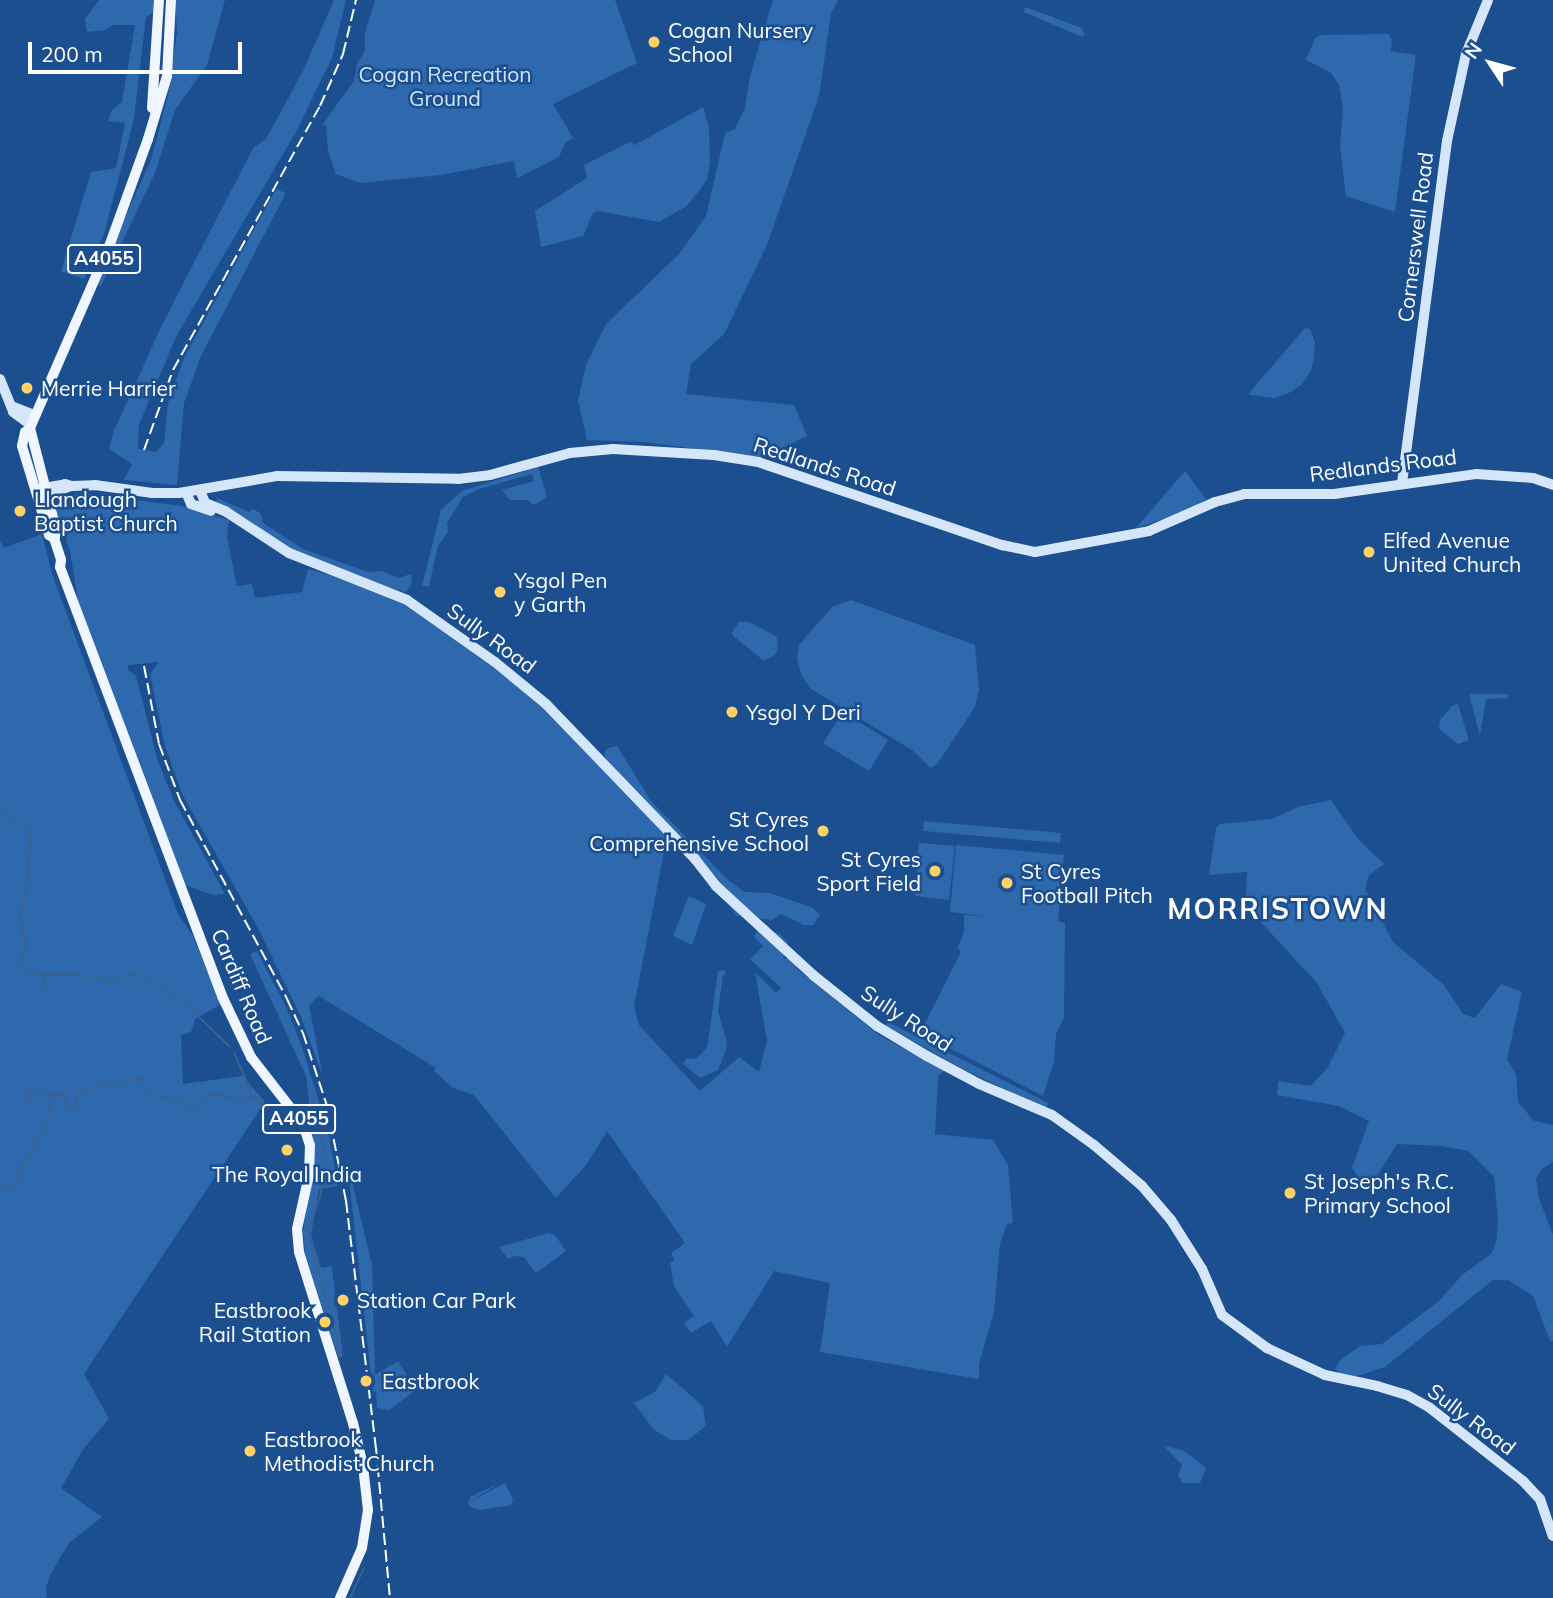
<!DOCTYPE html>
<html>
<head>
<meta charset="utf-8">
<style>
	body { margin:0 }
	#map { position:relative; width:1553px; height:1598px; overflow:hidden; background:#1b4f8f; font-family:Mulish,sans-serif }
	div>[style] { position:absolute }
	.green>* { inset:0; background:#2e69ad }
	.stream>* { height:2px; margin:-1px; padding:0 1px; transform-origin:1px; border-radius:1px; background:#3c6290 }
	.secondary>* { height:10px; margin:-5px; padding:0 5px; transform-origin:5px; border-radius:5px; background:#d6e6fa }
	.primary>* { height:10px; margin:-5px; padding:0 5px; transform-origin:5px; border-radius:5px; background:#f0f6ff }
	.rail>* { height:2px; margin-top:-1px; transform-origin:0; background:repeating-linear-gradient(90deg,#fff 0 12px,transparent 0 17px) }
	.dots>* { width:19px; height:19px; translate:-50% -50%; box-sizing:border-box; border:4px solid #1b4f8f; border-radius:50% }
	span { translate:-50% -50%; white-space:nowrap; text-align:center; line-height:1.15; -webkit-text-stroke:5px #1b4f8f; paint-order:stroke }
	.shield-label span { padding:2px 5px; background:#1b4f8f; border:2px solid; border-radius:5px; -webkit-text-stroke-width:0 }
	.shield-label { font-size:19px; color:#fff; font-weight:700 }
	.poi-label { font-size:21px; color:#fff }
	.left { translate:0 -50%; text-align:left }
	.right { translate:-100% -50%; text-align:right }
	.park-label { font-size:21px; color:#cfe3fa }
	.street-label { font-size:21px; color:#fff }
	.district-label { font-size:28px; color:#fff; font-weight:700; letter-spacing:2px }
	.north { position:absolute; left:1455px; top:28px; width:70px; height:70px; -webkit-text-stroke:5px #1b4f8f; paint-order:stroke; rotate:306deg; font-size:19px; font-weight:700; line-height:28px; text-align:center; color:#fff }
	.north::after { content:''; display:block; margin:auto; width:24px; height:32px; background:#fff; clip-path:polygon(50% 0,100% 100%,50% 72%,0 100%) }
	.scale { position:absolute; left:28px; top:42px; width:214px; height:32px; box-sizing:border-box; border:4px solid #fff; border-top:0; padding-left:9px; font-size:21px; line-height:24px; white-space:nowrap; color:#fff; -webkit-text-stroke:5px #1b4f8f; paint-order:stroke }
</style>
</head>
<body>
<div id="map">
	<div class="green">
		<i style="clip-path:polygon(99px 0,156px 0,157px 10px,146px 17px,134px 119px,104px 234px,84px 279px,61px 271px,91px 172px,116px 168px,125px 123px,108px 121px,112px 110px,122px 102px,135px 25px,113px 25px,106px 30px,87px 32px,85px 19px)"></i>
		<i style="clip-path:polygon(175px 0,225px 0,207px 65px,175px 110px,155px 173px,101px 286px,95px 284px,151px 160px,168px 95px,177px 33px)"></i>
		<i style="clip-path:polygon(334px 0,346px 0,332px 58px,296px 132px,177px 335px,139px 424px,138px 449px,156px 452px,164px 443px,168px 403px,184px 358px,276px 189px,286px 193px,201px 356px,184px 403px,177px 485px,124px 480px,132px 464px,109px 449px,113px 433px,162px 325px,253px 148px,266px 139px,303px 71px)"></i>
		<i style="clip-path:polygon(375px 0,615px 0,637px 63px,553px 104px,573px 138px,565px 143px,559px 157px,517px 178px,514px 161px,441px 175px,360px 183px,336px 174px,328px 151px,326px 126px,322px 125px,354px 81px,357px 64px,365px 51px,365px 33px)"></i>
		<i style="clip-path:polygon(773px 0,838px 0,831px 14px,819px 96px,767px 245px,724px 334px,691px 364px,686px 394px,794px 405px,807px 436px,763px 458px,645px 442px,587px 440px,578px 401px,586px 365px,606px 324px,679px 254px,706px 216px,725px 133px,735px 129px,745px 108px,750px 76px)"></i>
		<i style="clip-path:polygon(1025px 7px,1082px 28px,1085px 34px,1082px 37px,1024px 12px)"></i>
		<i style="clip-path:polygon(1388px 34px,1392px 40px,1391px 51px,1416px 55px,1395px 212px,1346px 196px,1340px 146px,1343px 109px,1339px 85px,1330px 72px,1306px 60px,1315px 38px,1321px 35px)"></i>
		<i style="clip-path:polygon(703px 107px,709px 128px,710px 161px,707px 180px,687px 206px,659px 222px,598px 211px,593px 213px,583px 236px,541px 247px,535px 211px,587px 178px,584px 165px,630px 142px,635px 145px)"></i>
		<i style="clip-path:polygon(1305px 328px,1310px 329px,1315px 342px,1314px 357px,1311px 371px,1302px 384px,1291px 392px,1275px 398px,1250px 395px,1249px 393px)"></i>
		<i style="clip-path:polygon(538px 467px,547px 497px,534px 505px,527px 500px,510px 500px,502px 490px,534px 481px,532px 474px,479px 489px,463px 497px,447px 523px,448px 532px,438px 546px,429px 586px,422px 586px,441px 510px,462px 491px)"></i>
		<i style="clip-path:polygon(1185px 471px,1206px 499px,1188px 511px,1136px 528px)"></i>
		<i style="clip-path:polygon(82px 493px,182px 506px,229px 520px,227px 537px,237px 586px,252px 584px,255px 598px,302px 592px,308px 569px,327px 574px,405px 602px,528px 691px,667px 837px,634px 1006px,639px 1025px,700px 1091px,739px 1057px,759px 1072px,767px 1041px,755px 972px,776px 993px,781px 988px,750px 959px,763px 946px,754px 937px,757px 931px,771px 930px,780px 934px,788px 943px,783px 958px,787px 959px,788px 953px,794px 952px,803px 958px,802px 964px,796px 968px,880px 1036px,945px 1070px,938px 1076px,935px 1134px,993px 1140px,1008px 1165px,1013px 1223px,1007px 1224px,1000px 1244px,994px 1312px,979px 1364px,979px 1379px,820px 1352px,830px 1283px,774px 1271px,727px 1347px,711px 1321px,691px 1333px,684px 1323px,694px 1316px,674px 1286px,670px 1263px,674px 1260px,671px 1253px,685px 1243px,607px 1131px,587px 1164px,556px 1198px,474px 1095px,453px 1088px,434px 1071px,436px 1068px,319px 996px,309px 1005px,323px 1077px,301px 1017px,257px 926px,182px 794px,165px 746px,150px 674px,159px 662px,128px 665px,128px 670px,136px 676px,157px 758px,173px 799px,225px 894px,213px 895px,182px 884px,79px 606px,70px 551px,56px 510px,61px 498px)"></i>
		<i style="clip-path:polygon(217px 498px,249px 512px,254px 509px,261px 514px,263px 523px,303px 549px,368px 572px,382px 571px,398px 578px,411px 574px,412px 583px,406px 592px,389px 588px,302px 556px,216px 504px)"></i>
		<i style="clip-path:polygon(42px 534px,52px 574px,178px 914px,193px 936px,221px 1004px,195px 1019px,191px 1032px,181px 1035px,183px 1084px,243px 1076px,265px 1102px,84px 1374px,109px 1419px,84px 1448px,61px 1488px,102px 1517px,69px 1543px,50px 1575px,46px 1588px,47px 1598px,0 1598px,0 540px,4px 548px)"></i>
		<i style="clip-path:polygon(851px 600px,975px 645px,979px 689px,975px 707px,937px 764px,931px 768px,912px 750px,811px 689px,802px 676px,797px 659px,799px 645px,832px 607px)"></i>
		<i style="clip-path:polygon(739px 622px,749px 622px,776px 636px,778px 643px,776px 654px,764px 661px,731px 634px)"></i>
		<i style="clip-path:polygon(1469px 694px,1507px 694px,1508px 698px,1486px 699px,1480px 736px)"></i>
		<i style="clip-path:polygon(1458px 704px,1469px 740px,1458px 744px,1439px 729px,1440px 720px,1453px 705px)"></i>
		<i style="clip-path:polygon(843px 712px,888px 740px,869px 771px,823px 743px)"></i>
		<i style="clip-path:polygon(617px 746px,651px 801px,727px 879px,744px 892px,770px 893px,813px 908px,820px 915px,813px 925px,804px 925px,781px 914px,772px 920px,737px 916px,680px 838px,606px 759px,604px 753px,608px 748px)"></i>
		<i style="clip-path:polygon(1331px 800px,1358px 839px,1384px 864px,1369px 875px,1365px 889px,1393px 942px,1444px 985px,1463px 1014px,1475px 1018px,1501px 984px,1522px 992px,1507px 1059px,1516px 1074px,1518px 1102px,1534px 1121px,1553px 1125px,1553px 1162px,1542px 1169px,1536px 1179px,1539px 1198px,1553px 1235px,1553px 1341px,1550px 1341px,1533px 1296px,1508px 1280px,1493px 1280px,1385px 1367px,1348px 1379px,1335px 1369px,1340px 1360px,1360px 1346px,1382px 1344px,1439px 1301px,1462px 1275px,1491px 1254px,1496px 1243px,1498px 1221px,1494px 1177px,1468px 1151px,1442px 1146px,1397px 1144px,1372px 1184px,1362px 1181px,1352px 1168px,1369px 1121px,1339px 1106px,1277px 1095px,1278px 1081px,1311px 1086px,1328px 1067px,1345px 1033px,1317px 983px,1257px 918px,1246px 898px,1247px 872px,1209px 875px,1216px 828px,1220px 824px,1272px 819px,1298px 807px)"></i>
		<i style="clip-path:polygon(924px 821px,1061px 833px,1060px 843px,923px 831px)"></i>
		<i style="clip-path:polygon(919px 843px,955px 846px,949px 900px,915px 896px)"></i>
		<i style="clip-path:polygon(956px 845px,1064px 855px,1058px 921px,1065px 923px,1064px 1017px,1056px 1034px,1054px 1062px,1043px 1096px,920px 1033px,961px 952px,957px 948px,964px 933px,964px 915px,985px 916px,950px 912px)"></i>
		<i style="clip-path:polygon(689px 896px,706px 904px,692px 945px,673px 936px)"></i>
		<i style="clip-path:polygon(257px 951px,286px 1007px,302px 1047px,328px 1131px,338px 1186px,319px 1189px,311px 1235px,321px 1268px,332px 1266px,332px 1268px,343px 1357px,338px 1357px,305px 1253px,303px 1232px,315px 1150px,307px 1121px,309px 1101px,306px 1076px,250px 954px)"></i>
		<i style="clip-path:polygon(724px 970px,726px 975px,723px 975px,718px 1012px,727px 1042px,726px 1050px,718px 1070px,700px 1078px,683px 1064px,686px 1059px,697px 1058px,707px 1048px,718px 971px)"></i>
		<i style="clip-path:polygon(886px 1021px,1048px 1103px,1046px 1109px,961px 1068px,887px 1026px)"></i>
		<i style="clip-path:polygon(347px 1161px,372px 1265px,375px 1375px,398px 1361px,416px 1390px,389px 1410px,377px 1408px,376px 1392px,373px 1391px)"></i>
		<i style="clip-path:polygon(549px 1233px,555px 1235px,566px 1251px,536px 1273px,524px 1257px,513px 1256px,508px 1259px,499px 1247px)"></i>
		<i style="clip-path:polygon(666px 1374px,703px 1406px,706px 1426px,688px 1440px,671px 1440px,654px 1430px,634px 1403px,655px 1392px)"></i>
		<i style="clip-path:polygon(1164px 1446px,1183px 1450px,1206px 1468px,1200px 1483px,1182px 1483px,1178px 1475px,1182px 1465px)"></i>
		<i style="clip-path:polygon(502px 1482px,469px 1502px,505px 1483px,513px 1499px,511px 1505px,481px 1510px,470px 1507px,468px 1503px,470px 1497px)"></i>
	</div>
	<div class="stream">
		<i style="left:0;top:812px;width:33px;rotate:31deg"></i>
		<i style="left:28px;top:829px;width:12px;rotate:76deg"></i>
		<i style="left:31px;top:841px;width:63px;rotate:96.3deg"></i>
		<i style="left:24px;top:904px;width:10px;rotate:114deg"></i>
		<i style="left:20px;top:913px;width:34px;rotate:80deg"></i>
		<i style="left:26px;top:946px;width:18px;rotate:106deg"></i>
		<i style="left:21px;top:963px;width:6px;rotate:72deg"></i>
		<i style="left:23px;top:969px;width:15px;rotate:20deg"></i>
		<i style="left:37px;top:974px;width:62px;rotate:1.8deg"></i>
		<i style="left:99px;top:976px;width:13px;rotate:45deg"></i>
		<i style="left:108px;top:985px;width:23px;rotate:-29deg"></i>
		<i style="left:128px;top:974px;width:19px;rotate:9deg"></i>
		<i style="left:147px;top:977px;width:47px;rotate:35.4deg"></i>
		<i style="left:185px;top:1004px;width:62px;rotate:43.7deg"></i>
		<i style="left:40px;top:991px;width:16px;rotate:-68deg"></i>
		<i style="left:234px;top:1053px;width:45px;rotate:66.3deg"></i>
		<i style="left:313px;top:1090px;width:40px;rotate:82.9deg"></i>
		<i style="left:318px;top:1130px;width:27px;rotate:73deg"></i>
		<i style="left:326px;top:1156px;width:41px;rotate:98.3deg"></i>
		<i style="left:320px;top:1197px;width:35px;rotate:110deg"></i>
		<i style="left:308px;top:1230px;width:79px;rotate:75.3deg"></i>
		<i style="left:25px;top:1096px;width:7px;rotate:-74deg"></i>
		<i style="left:27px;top:1089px;width:8px;rotate:40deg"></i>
		<i style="left:26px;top:1100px;width:11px;rotate:-45deg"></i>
		<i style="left:34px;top:1092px;width:22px;rotate:8deg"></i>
		<i style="left:0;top:1187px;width:10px;rotate:6deg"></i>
		<i style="left:10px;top:1188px;width:11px;rotate:-34deg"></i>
		<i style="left:19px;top:1182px;width:13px;rotate:-90deg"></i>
		<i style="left:19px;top:1169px;width:16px;rotate:-50deg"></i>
		<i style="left:29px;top:1157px;width:47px;rotate:-65.1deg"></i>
		<i style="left:49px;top:1114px;width:11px;rotate:-85deg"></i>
		<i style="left:50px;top:1103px;width:10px;rotate:-53deg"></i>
		<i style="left:56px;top:1095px;width:8px;rotate:-14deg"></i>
		<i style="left:64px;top:1093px;width:13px;rotate:77deg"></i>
		<i style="left:67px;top:1106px;width:7px;rotate:16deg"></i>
		<i style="left:74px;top:1108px;width:13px;rotate:-77deg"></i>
		<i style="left:77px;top:1095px;width:30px;rotate:-26deg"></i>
		<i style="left:104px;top:1082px;width:11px;rotate:10deg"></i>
		<i style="left:115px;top:1084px;width:26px;rotate:-13deg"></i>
		<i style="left:140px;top:1078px;width:18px;rotate:61deg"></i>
		<i style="left:149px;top:1094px;width:40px;rotate:14.4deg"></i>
		<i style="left:188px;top:1104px;width:7px;rotate:56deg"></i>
		<i style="left:192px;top:1110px;width:25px;rotate:-42deg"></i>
		<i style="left:211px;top:1093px;width:28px;rotate:13deg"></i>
		<i style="left:238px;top:1099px;width:15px;rotate:-11deg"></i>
		<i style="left:253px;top:1096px;width:17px;rotate:50deg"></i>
		<i style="left:335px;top:1327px;width:31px;rotate:81deg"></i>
		<i style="left:350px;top:1598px;width:33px;rotate:-65deg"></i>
	</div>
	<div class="secondary">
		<i style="left:0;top:379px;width:35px;rotate:68deg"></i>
		<i style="left:13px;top:412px;width:22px;rotate:36deg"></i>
		<i style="left:11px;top:406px;width:26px;rotate:21deg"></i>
		<i style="left:1402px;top:483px;width:345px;rotate:-82.5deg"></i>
		<i style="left:1447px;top:141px;width:89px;rotate:-77.7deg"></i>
		<i style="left:1466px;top:54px;width:58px;rotate:-67.8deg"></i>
		<i style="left:38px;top:489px;width:27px;rotate:-10deg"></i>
		<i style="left:65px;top:484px;width:6px;rotate:18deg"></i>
		<i style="left:200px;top:490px;width:14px;rotate:69deg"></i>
		<i style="left:205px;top:503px;width:22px;rotate:22deg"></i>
		<i style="left:225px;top:511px;width:77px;rotate:33.3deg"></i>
		<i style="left:289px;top:553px;width:127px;rotate:21.7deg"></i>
		<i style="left:407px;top:600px;width:108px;rotate:35.2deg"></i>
		<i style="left:495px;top:662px;width:66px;rotate:39.5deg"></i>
		<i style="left:546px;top:704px;width:215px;rotate:46.1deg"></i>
		<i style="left:695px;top:859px;width:34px;rotate:52deg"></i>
		<i style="left:716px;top:886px;width:132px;rotate:42.5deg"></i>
		<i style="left:813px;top:975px;width:82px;rotate:38.6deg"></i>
		<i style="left:877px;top:1026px;width:58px;rotate:31deg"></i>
		<i style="left:927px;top:1056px;width:59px;rotate:28.3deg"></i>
		<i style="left:979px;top:1084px;width:79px;rotate:23deg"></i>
		<i style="left:1052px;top:1115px;width:52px;rotate:35.5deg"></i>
		<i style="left:1094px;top:1145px;width:63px;rotate:40.5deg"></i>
		<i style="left:1142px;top:1186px;width:45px;rotate:49.5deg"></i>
		<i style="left:1171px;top:1220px;width:58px;rotate:57.7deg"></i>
		<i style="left:1202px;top:1269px;width:50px;rotate:66.5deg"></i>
		<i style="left:1222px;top:1315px;width:56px;rotate:36.3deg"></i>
		<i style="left:1267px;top:1348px;width:64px;rotate:25deg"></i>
		<i style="left:1325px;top:1375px;width:53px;rotate:11.9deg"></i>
		<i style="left:1377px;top:1386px;width:31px;rotate:17deg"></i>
		<i style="left:1407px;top:1395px;width:26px;rotate:29deg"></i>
		<i style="left:1430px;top:1408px;width:118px;rotate:38.1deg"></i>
		<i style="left:1523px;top:1481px;width:25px;rotate:47deg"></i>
		<i style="left:1540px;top:1499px;width:39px;rotate:71deg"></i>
		<i style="left:186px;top:492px;width:13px;rotate:67deg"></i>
		<i style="left:191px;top:504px;width:21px;rotate:19deg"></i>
		<i style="left:39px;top:497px;width:34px;rotate:-19deg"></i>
		<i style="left:71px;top:486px;width:24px;rotate:-2deg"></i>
		<i style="left:95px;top:485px;width:58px;rotate:8deg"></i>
		<i style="left:152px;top:493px;width:27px"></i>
		<i style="left:179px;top:493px;width:99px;rotate:-9.8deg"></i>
		<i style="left:277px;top:476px;width:181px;rotate:0.9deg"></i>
		<i style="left:458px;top:479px;width:32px;rotate:-7deg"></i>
		<i style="left:490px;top:475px;width:83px;rotate:-15.4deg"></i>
		<i style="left:570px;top:453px;width:43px;rotate:-5.3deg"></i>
		<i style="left:613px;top:449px;width:101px;rotate:3.4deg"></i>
		<i style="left:714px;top:455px;width:45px;rotate:9deg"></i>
		<i style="left:758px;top:462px;width:258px;rotate:18.8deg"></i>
		<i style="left:1002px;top:545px;width:34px;rotate:12deg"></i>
		<i style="left:1035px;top:552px;width:116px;rotate:-10.4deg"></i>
		<i style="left:1149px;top:531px;width:72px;rotate:-23.7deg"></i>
		<i style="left:1215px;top:502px;width:30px;rotate:-15deg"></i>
		<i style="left:1244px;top:494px;width:90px"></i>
		<i style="left:1334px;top:494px;width:143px;rotate:-8deg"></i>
		<i style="left:1476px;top:474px;width:57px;rotate:4deg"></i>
		<i style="left:1533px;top:478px;width:21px;rotate:19deg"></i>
	</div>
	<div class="primary">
		<i style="left:171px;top:0;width:76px;rotate:93deg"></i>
		<i style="left:167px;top:76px;width:66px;rotate:106.8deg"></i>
		<i style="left:148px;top:139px;width:112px;rotate:109.9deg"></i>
		<i style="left:110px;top:244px;width:201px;rotate:113.5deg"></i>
		<i style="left:30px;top:428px;width:6px;rotate:141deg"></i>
		<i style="left:25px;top:432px;width:14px;rotate:102deg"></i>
		<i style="left:22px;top:446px;width:93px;rotate:73.1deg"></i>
		<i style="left:49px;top:535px;width:6px;rotate:31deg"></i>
		<i style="left:54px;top:538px;width:23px;rotate:72deg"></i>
		<i style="left:61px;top:560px;width:7px;rotate:98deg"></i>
		<i style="left:60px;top:567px;width:459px;rotate:69.3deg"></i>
		<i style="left:222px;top:996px;width:68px;rotate:64.6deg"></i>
		<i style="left:251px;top:1057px;width:85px;rotate:52.2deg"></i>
		<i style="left:303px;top:1124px;width:22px;rotate:72deg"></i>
		<i style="left:310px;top:1145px;width:30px;rotate:92deg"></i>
		<i style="left:309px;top:1175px;width:55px;rotate:102.5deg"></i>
		<i style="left:297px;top:1229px;width:23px;rotate:85deg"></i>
		<i style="left:299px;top:1252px;width:179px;rotate:72.5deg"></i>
		<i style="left:353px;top:1423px;width:44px;rotate:76.9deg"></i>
		<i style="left:363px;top:1466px;width:44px;rotate:83.5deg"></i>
		<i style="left:368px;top:1510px;width:38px;rotate:99deg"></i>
		<i style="left:362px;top:1548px;width:55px;rotate:113.7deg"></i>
		<i style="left:152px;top:108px;width:108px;rotate:-86.3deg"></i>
		<i style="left:30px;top:428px;width:108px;rotate:75.6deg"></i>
		<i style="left:57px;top:533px;width:6px;rotate:121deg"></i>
	</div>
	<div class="rail">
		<i style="left:144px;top:450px;width:85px;rotate:-70.1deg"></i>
		<i style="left:173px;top:370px;width:302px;rotate:-60.9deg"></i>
		<i style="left:320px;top:106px;width:57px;rotate:-66.1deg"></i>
		<i style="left:343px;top:54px;width:56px;rotate:-76.5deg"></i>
		<i style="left:144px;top:666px;width:79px;rotate:79.1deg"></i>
		<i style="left:159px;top:744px;width:60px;rotate:69.4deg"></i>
		<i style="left:180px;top:800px;width:226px;rotate:61.7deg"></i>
		<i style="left:287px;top:999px;width:38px;rotate:65deg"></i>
		<i style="left:303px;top:1033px;width:77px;rotate:71.8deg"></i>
		<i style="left:327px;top:1106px;width:97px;rotate:78.7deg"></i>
		<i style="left:346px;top:1201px;width:249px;rotate:83.1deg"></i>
		<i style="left:376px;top:1448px;width:151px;rotate:84.7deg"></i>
	</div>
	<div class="dots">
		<i style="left:654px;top:42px;background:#ffd166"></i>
		<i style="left:27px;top:388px;background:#ffd166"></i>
		<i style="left:20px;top:511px;background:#ffd166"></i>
		<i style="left:1369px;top:552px;background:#ffd166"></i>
		<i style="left:500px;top:592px;background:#ffd166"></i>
		<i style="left:732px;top:712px;background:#ffd166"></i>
		<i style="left:823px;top:831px;background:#ffd166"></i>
		<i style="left:935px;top:871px;background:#ffd166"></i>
		<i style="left:1007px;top:883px;background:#ffd166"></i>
		<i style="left:287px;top:1150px;background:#ffd166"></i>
		<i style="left:1290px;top:1193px;background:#ffd166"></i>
		<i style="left:343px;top:1300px;background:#ffd166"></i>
		<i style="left:325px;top:1322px;background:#ffd166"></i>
		<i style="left:366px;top:1381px;background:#ffd166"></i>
		<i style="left:250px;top:1451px;background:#ffd166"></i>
	</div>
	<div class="shield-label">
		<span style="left:104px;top:259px">A4055</span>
		<span style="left:299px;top:1119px">A4055</span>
	</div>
	<div class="poi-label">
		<span class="left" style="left:668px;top:42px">Cogan Nursery<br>School</span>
		<span class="left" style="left:41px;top:388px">Merrie Harrier</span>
		<span class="left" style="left:34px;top:511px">Llandough<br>Baptist Church</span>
		<span class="left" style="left:1383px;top:552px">Elfed Avenue<br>United Church</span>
		<span class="left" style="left:514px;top:592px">Ysgol Pen<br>y Garth</span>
		<span class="left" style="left:746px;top:712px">Ysgol Y Deri</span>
		<span class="right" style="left:809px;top:831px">St Cyres<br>Comprehensive School</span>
		<span class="right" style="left:921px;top:871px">St Cyres<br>Sport Field</span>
		<span class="left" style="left:1021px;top:883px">St Cyres<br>Football Pitch</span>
		<span style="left:287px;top:1174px">The Royal India</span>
		<span class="left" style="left:1304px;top:1193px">St Joseph's R.C.<br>Primary School</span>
		<span class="left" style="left:357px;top:1300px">Station Car Park</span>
		<span class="right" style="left:311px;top:1322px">Eastbrook<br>Rail Station</span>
		<span class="left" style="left:382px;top:1381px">Eastbrook</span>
		<span class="left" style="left:264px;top:1451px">Eastbrook<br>Methodist Church</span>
	</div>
	<div class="park-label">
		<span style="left:445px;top:86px">Cogan Recreation<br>Ground</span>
	</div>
	<div class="street-label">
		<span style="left:1415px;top:237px;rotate:-83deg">Cornerswell Road</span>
		<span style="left:1383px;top:465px;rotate:-7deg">Redlands Road</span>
		<span style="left:825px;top:466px;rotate:18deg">Redlands Road</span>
		<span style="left:492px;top:638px;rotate:36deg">Sully Road</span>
		<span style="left:242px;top:986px;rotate:67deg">Cardiff Road</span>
		<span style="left:907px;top:1018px;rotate:33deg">Sully Road</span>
		<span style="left:1472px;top:1419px;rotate:37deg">Sully Road</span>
	</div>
	<div class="district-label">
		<span style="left:1278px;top:909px">MORRISTOWN</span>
	</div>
	<div class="north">N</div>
	<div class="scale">200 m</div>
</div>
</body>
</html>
